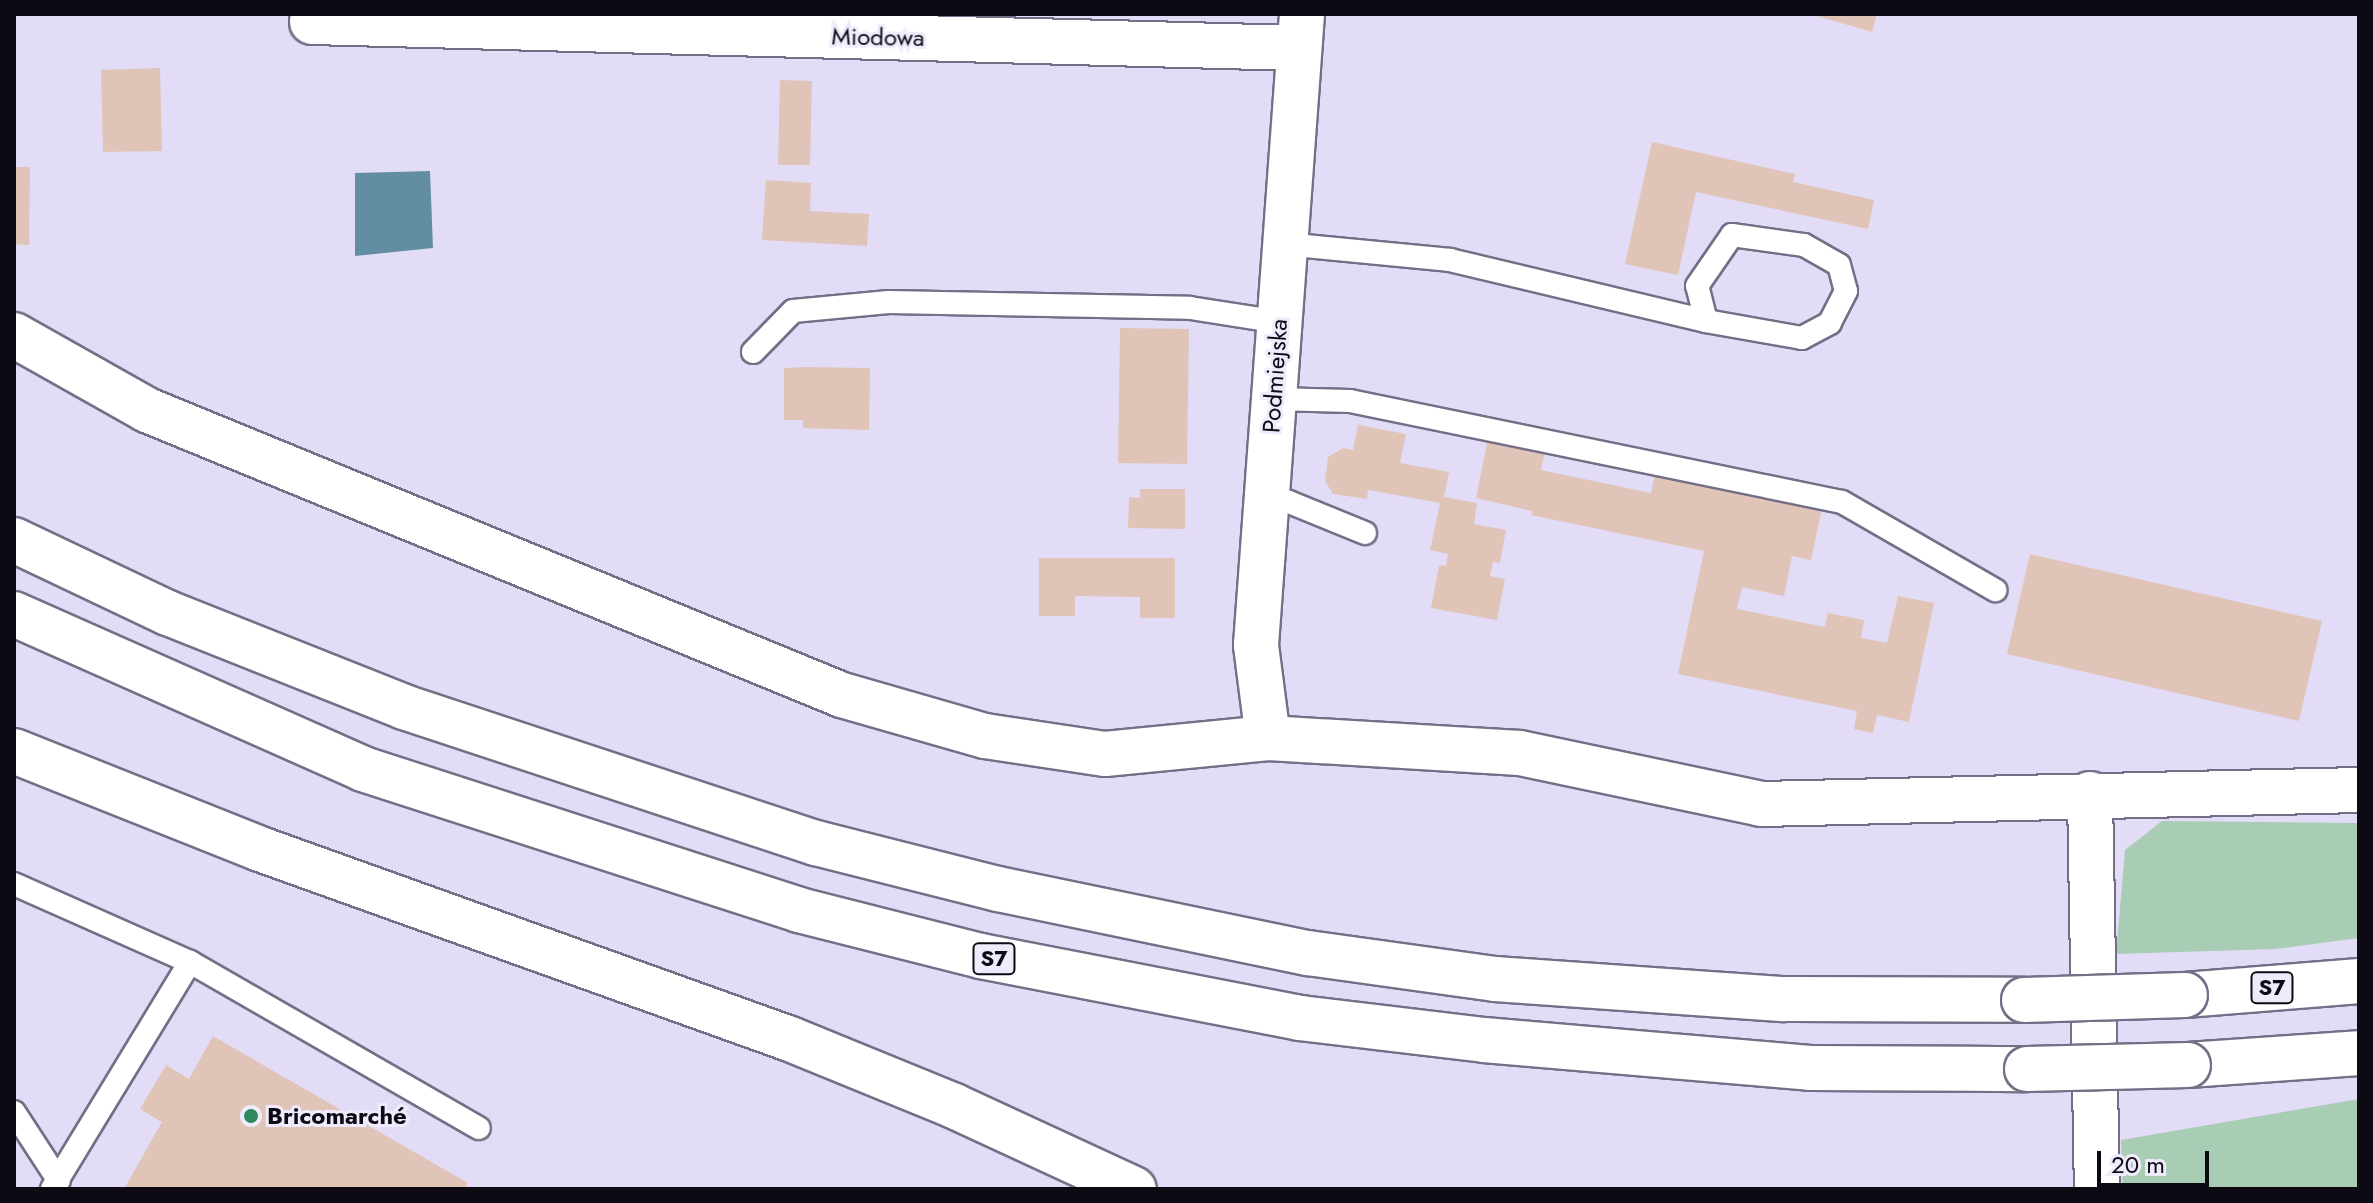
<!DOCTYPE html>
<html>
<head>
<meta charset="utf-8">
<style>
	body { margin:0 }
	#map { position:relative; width:2373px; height:1203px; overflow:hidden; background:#e2dcf7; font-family:Jost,sans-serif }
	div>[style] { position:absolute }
	.green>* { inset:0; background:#a9cdb4 }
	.water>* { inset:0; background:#638ea2 }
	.building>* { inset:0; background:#e1c4b8 }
	.roads { filter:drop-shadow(2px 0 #746f87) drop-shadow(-2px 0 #746f87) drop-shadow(0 2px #746f87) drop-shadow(0 -2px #746f87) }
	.lane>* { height:22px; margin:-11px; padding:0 11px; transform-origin:11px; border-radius:11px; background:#fff }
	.street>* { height:44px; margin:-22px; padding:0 22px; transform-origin:22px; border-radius:22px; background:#fff }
	.secondary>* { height:44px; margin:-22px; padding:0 22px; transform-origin:22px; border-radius:22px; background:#fff }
	.highway>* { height:44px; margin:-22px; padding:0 22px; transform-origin:22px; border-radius:22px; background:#fff }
	.bridges { filter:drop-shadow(2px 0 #746f87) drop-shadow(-2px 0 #746f87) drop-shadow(0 2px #746f87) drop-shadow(0 -2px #746f87) }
	.highway-bridge>* { height:44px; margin:-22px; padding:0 22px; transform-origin:22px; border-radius:22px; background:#fff }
	.dots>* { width:22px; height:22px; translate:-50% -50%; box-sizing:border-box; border:4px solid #efebfc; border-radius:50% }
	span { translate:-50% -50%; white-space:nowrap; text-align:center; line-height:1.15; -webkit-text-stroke:6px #efebfc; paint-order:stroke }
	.shield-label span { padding:2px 6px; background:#efebfc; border:2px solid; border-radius:6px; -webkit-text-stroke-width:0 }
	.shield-label { font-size:22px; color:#0d0a13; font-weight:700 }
	.street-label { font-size:24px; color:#0d0a13 }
	.poi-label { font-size:24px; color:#0d0a13; font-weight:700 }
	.left { translate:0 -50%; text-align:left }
	.frame { position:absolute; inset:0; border:16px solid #0d0a13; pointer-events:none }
	.scale { position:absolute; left:2097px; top:1151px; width:112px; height:36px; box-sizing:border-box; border:4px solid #0d0a13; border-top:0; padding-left:10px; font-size:24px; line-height:28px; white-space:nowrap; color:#0d0a13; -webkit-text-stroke:6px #efebfc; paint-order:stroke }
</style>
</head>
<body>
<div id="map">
	<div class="green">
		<i style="clip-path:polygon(2162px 821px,2359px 823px,2359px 938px,2276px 949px,2116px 954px,2125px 850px)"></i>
		<i style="clip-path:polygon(2359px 1099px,2359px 1189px,2123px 1189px,2121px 1140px)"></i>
	</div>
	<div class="water">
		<i style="clip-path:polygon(430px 171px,433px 248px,355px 256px,355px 173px)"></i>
	</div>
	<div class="building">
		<i style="clip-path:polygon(1810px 14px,1877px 14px,1872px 32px)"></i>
		<i style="clip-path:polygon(160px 68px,162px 151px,103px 152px,101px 70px)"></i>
		<i style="clip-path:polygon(780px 80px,812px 81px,810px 165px,778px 165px)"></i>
		<i style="clip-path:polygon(1652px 142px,1795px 174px,1793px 182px,1874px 200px,1868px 229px,1696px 192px,1678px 275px,1625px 264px)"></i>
		<i style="clip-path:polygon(14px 167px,30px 167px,29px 245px,14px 244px)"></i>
		<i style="clip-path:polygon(766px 180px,811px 183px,810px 211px,869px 214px,867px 246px,762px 240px)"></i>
		<i style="clip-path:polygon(1120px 328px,1189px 329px,1187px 464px,1118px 463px)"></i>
		<i style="clip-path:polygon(805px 367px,870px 368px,869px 430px,803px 428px,803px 420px,784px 420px,784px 368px)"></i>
		<i style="clip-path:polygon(1358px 425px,1406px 434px,1400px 463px,1449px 472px,1444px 497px,1477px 503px,1474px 524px,1506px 530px,1500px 563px,1493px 562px,1490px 576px,1505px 579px,1497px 620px,1431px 608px,1439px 565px,1446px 566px,1448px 554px,1430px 550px,1440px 503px,1368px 490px,1367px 499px,1333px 494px,1325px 481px,1328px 457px,1343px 448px,1353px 450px)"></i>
		<i style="clip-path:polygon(1488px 438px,1545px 450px,1541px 470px,1651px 493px,1655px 473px,1822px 508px,1811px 560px,1792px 556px,1784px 596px,1742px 587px,1737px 609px,1825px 627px,1828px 613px,1864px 620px,1861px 638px,1887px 643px,1898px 596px,1934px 603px,1909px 722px,1877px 715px,1873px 733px,1854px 729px,1857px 711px,1678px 674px,1704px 551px,1531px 515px,1532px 511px,1476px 498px)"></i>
		<i style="clip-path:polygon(1140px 489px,1185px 489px,1185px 529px,1128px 528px,1129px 497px,1140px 498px)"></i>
		<i style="clip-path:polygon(2030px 554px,2322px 621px,2299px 721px,2007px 654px)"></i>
		<i style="clip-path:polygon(1039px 558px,1175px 558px,1175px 618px,1140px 618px,1140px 597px,1075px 596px,1075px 616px,1039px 616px)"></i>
		<i style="clip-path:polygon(213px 1036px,468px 1183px,465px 1189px,124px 1189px,162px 1122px,140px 1109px,166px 1065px,189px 1079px)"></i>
	</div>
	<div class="roads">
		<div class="lane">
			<i style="left:1732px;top:235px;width:73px;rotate:7.9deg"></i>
			<i style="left:1804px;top:245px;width:40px;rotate:29.7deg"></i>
			<i style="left:1839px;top:265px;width:27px;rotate:75deg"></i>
			<i style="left:1846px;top:291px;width:36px;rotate:117deg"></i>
			<i style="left:1830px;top:323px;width:32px;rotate:152deg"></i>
			<i style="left:1802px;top:338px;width:97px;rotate:-170deg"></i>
			<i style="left:1706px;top:321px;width:36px;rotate:-104deg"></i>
			<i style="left:1697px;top:286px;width:62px;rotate:-55.5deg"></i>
			<i style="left:1285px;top:244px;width:166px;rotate:5.5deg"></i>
			<i style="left:1450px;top:260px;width:263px;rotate:13.4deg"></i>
			<i style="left:753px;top:352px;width:57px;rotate:-45.7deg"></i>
			<i style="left:793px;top:311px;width:96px;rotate:-5.4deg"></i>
			<i style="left:889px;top:302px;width:301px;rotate:1.1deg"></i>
			<i style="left:1190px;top:308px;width:90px;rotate:8.9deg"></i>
			<i style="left:1274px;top:399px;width:76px;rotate:1.5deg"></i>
			<i style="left:1350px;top:401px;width:502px;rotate:11.6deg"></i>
			<i style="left:1842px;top:502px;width:177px;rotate:29.9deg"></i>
			<i style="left:1266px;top:500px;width:23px;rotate:5deg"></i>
			<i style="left:1289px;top:502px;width:82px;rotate:22.2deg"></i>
			<i style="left:14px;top:884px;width:193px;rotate:23.9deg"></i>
			<i style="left:190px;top:962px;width:266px;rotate:121.3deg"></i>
			<i style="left:190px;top:962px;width:333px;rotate:29.9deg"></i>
			<i style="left:14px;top:1112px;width:82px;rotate:56.9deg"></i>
		</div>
		<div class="street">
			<i style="left:312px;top:22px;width:987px;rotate:1.51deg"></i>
			<i style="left:1268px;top:738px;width:94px;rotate:-97.4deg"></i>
			<i style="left:1256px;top:645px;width:633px;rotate:-85.83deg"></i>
		</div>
		<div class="secondary">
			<i style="left:14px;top:335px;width:153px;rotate:29.4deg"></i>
			<i style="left:147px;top:410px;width:751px;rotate:22.3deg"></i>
			<i style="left:842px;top:695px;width:149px;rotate:16deg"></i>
			<i style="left:985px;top:736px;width:121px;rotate:8.5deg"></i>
			<i style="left:1105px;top:754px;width:164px;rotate:-5.6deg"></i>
			<i style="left:1268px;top:738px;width:252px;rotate:3.4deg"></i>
			<i style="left:1520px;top:753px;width:246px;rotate:11.9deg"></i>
			<i style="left:1761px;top:804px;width:598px;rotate:-1.34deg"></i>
			<i style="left:2090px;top:794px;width:395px;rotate:89deg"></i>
		</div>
		<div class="highway">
			<i style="left:14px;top:540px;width:170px;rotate:25.4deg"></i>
			<i style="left:168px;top:613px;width:254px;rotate:21.7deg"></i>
			<i style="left:404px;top:707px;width:434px;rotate:18.3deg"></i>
			<i style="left:816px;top:843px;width:188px;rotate:14.2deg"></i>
			<i style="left:998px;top:889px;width:317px;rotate:11.7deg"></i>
			<i style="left:1308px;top:953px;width:189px;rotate:7.9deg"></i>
			<i style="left:1495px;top:979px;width:290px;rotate:4deg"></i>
			<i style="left:1784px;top:999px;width:240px;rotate:0.2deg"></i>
			<i style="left:14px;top:614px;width:382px;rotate:23.9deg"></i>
			<i style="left:363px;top:769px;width:458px;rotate:17.9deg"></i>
			<i style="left:799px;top:910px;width:188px;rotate:14.2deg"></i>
			<i style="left:981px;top:956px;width:325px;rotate:11deg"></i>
			<i style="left:1300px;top:1018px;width:185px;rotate:6.8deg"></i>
			<i style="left:1484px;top:1040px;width:327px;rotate:4.9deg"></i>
			<i style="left:1810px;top:1068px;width:217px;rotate:0.3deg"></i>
			<i style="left:14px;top:751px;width:265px;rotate:21.7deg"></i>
			<i style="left:260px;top:849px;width:563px;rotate:19.72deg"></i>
			<i style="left:790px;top:1039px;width:177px;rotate:22.2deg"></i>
			<i style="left:954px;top:1106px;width:198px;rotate:24.8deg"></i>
			<i style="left:2185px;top:995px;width:175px;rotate:-4.6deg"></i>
			<i style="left:2188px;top:1065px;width:171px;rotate:-4deg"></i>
		</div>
	</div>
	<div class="bridges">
		<div class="highway-bridge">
			<i style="left:2024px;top:1000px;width:161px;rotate:-1.8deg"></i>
			<i style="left:2027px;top:1069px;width:161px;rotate:-1.4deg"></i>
		</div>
	</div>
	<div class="dots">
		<i style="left:251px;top:1116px;background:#30895e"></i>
	</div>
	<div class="shield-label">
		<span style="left:994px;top:959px">S7</span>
		<span style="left:2272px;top:988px">S7</span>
	</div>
	<div class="street-label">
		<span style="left:878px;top:37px;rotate:1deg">Miodowa</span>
		<span style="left:1275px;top:376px;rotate:-86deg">Podmiejska</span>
	</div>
	<div class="poi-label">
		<span class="left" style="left:267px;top:1116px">Bricomarché</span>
	</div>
	<div class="frame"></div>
	<div class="scale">20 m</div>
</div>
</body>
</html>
